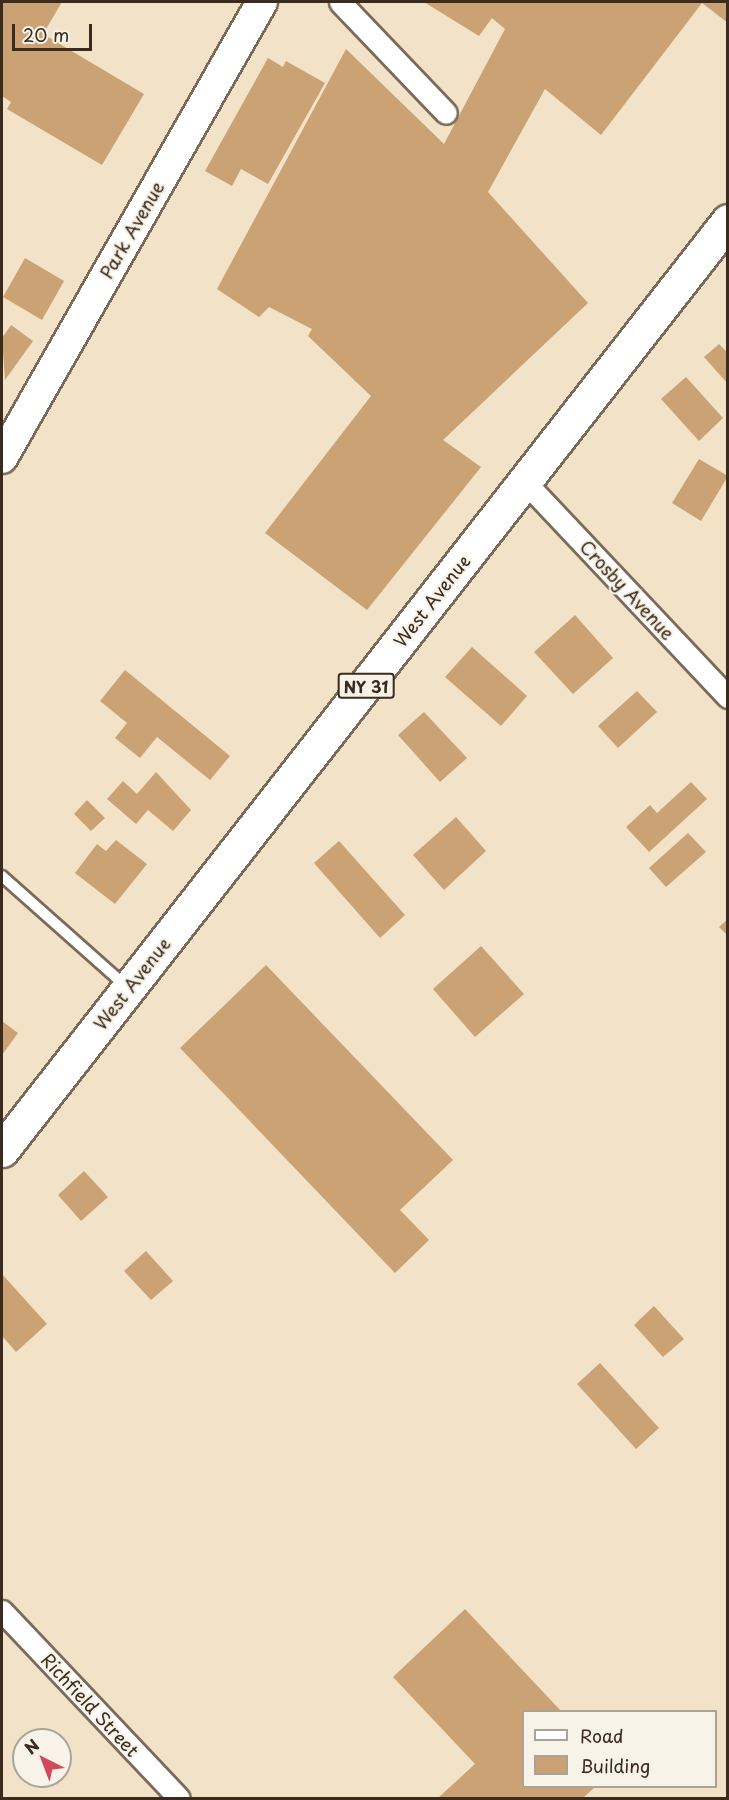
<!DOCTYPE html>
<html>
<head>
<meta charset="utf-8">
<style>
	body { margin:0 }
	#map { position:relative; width:729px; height:1800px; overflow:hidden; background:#f2e2c7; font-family:"Playpen Sans",sans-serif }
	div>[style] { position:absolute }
	.building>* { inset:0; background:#caa273 }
	.roads { filter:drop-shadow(2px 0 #7b6a59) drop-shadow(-2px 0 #7b6a59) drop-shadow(0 2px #7b6a59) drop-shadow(0 -2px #7b6a59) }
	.lane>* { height:10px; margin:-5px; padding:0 5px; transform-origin:5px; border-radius:5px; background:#fff }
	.street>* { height:21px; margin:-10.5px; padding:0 10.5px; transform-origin:10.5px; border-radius:10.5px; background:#fff }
	.secondary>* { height:30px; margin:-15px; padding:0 15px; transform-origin:15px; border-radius:15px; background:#fff }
	.highway>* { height:33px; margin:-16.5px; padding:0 16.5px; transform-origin:16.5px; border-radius:16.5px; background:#fff }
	span { translate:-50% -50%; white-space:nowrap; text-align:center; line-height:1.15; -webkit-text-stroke:4.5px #f7f3e8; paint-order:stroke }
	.shield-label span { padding:2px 4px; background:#f7f3e8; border:2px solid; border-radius:4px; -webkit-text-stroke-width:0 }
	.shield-label { font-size:16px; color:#3b2a1e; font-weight:700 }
	.street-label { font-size:18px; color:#3b2a1e }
	.frame { position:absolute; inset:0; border:3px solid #3b2a1e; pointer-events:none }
	.legend { position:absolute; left:522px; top:1710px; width:195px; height:78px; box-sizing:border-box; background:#f7f3e8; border:2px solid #aca397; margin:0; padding:8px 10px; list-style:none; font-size:18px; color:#3b2a1e }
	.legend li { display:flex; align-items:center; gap:12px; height:30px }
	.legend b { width:30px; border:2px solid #aca397 }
	.north { position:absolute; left:12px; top:1728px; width:60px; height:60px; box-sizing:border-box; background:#f7f3e8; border:2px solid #aca397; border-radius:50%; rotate:318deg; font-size:16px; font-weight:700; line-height:24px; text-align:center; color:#3b2a1e }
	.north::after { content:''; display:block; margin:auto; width:21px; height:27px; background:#d1495b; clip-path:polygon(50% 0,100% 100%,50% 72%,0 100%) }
	.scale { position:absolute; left:12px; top:24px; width:80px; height:27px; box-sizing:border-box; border:3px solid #3b2a1e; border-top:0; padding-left:8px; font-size:18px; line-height:21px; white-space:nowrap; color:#3b2a1e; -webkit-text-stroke:4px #f7f3e8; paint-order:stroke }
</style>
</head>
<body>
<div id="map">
	<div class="building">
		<i style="clip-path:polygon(2px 2px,62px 2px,43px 34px,144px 94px,102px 165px,7px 109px,11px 102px,2px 96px)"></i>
		<i style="clip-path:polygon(424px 2px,728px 2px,728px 23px,702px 3px,601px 135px,545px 89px,488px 192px,588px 303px,443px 440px,481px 467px,367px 610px,265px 533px,371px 396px,308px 336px,312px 329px,269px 307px,259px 317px,217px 289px,346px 49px,444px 144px,505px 29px,492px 18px,479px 36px)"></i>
		<i style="clip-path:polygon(268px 58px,283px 67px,286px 61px,325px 83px,268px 184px,241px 169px,232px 186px,205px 171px)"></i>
		<i style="clip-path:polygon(25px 258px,64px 281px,42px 320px,3px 297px)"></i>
		<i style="clip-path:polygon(11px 325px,33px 341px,5px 380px,2px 338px)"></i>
		<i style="clip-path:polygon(719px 344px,728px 353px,728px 384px,704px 357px)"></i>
		<i style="clip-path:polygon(686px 377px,723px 418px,699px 441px,661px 399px)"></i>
		<i style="clip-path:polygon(699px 459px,728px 476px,701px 521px,672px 503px)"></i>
		<i style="clip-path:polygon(575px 615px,613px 658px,573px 694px,534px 652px)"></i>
		<i style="clip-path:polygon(472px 647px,527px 696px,501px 726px,445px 677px)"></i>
		<i style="clip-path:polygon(125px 670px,230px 756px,210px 780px,157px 737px,140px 758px,115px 738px,127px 723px,100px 701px)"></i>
		<i style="clip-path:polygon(637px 691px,657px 712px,618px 748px,598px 726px)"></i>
		<i style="clip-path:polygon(424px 712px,467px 758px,440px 782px,398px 735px)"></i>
		<i style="clip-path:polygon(156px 772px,191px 810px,173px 831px,148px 810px,136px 824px,107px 799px,123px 781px,137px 794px)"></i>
		<i style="clip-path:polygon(691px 782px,707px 799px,649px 852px,626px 827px,650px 805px,657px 813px)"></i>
		<i style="clip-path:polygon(87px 800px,105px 818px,91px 831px,74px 814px)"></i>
		<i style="clip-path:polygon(456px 817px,486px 851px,444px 890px,413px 855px)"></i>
		<i style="clip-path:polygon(688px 833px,706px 852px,666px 887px,649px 868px)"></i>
		<i style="clip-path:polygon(116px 840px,147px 864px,115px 904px,75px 873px,97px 844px,106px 851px)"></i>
		<i style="clip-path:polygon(339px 841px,405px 915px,380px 938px,314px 863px)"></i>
		<i style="clip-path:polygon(728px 919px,728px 936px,719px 927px)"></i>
		<i style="clip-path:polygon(481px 946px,524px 994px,475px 1037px,433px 989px)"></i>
		<i style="clip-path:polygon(266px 965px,453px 1160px,400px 1210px,429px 1240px,395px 1273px,180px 1048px)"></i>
		<i style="clip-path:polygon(2px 1021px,18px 1033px,2px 1055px)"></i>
		<i style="clip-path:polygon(84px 1171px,108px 1197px,81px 1221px,58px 1195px)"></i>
		<i style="clip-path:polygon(146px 1251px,173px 1281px,151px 1300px,124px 1271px)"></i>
		<i style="clip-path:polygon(2px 1274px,47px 1324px,16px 1352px,2px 1336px)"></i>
		<i style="clip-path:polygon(654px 1306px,684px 1339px,663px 1357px,634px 1325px)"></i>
		<i style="clip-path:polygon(600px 1363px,659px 1428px,636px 1449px,577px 1384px)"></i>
		<i style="clip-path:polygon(465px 1609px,562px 1712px,524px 1712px,524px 1786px,596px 1786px,583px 1798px,438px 1798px,475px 1764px,393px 1677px)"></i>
	</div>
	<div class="roads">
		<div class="lane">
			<i style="left:2px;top:876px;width:167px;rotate:41.6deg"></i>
		</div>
		<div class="street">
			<i style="left:340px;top:2px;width:153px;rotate:46.3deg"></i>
			<i style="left:526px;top:483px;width:294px;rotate:46.7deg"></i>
			<i style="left:2px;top:1611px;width:257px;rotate:46.6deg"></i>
		</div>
		<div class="secondary">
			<i style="left:2px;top:458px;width:525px;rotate:-60.31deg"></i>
		</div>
		<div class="highway">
			<i style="left:2px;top:1150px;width:1179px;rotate:-51.99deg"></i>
		</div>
	</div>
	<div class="shield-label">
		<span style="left:366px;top:686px">NY 31</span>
	</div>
	<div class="street-label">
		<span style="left:132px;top:230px;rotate:-60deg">Park Avenue</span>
		<span style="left:627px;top:590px;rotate:47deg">Crosby Avenue</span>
		<span style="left:432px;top:601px;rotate:-52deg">West Avenue</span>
		<span style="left:132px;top:984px;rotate:-52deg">West Avenue</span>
		<span style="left:90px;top:1705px;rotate:47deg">Richfield Street</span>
	</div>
	<div class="frame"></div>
	<ul class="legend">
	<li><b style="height:8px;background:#fff"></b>Road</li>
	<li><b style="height:16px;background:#caa273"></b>Building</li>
	</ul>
	<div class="north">N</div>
	<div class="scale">20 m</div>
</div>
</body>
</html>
